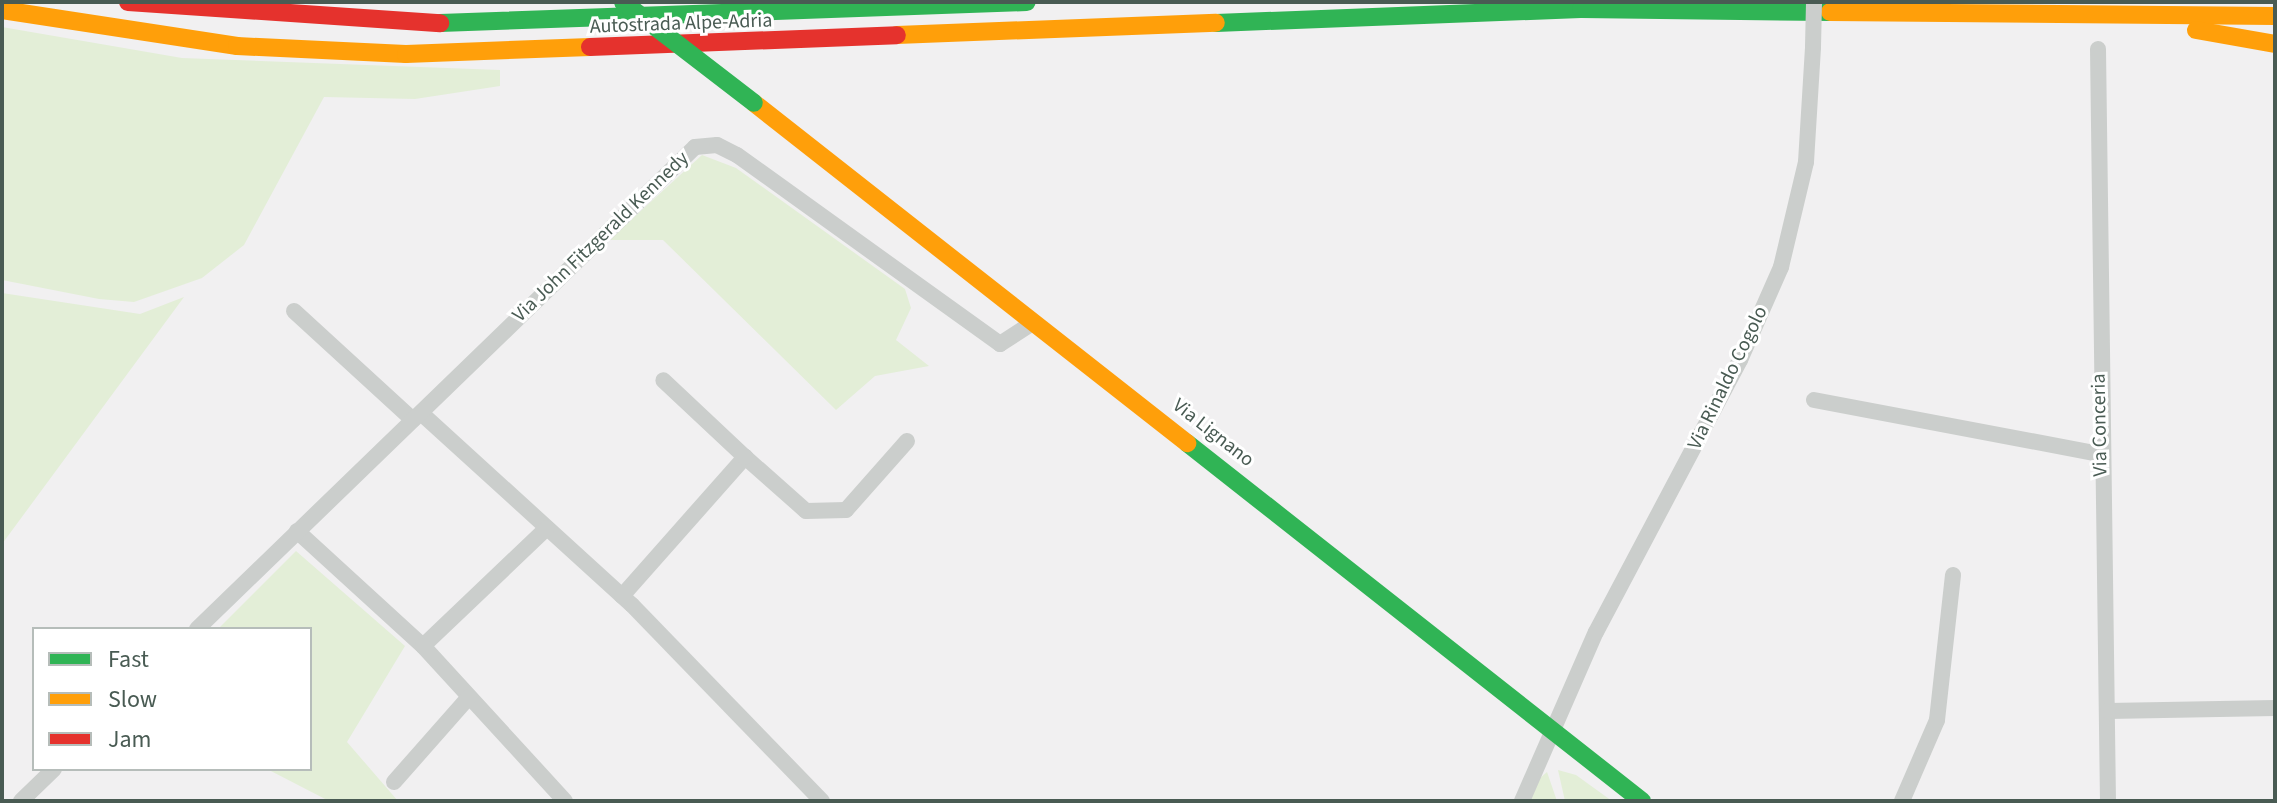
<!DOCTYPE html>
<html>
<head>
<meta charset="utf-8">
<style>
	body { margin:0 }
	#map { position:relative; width:2277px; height:803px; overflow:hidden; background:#f1f0f1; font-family:"Source Sans 3",sans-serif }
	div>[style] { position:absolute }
	.green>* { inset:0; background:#e3eed7 }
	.street>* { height:16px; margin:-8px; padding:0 8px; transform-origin:8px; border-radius:8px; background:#cbcecc }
	.fast>* { height:18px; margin:-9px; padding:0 9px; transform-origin:9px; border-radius:9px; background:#30b455 }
	.slow>* { height:18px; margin:-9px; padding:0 9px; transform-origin:9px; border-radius:9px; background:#ff9f0a }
	.jam>* { height:18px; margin:-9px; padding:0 9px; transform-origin:9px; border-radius:9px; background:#e5322d }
	.street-bridge>* { height:16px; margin:-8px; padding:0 8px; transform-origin:8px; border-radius:8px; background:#cbcecc }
	.fast-bridge>* { height:18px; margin:-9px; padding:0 9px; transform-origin:9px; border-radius:9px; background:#30b455 }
	span { translate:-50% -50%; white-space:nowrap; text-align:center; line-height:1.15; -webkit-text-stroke:6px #fff; paint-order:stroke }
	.street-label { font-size:20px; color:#495b53 }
	.frame { position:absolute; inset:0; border:4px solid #495b53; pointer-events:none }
	.legend { position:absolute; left:32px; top:627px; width:280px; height:144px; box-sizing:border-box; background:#fff; border:2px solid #b6bdba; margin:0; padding:10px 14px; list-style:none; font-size:24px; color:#495b53 }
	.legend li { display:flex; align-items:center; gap:16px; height:40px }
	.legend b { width:40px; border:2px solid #b6bdba }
</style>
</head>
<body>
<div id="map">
	<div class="green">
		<i style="clip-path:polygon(2px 27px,182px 58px,500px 70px,500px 86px,415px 99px,324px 97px,244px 245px,202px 278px,134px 302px,99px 299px,2px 280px)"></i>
		<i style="clip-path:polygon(702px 155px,736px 168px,905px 289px,911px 308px,896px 340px,929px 366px,875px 376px,836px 410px,663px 240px,609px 240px)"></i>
		<i style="clip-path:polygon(2px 293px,140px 314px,184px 297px,2px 544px)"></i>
		<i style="clip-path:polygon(296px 551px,405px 646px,347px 742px,398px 801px,329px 801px,267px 769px,310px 769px,310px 629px,218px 629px)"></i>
		<i style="clip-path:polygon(1558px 770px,1576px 775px,1612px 801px,1565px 801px)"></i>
		<i style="clip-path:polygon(1547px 772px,1557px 801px,1529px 801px,1539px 779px)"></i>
	</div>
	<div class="street">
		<i style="left:2098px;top:49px;width:752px;rotate:89.24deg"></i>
		<i style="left:294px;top:311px;width:161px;rotate:42.5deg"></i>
		<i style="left:1814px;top:400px;width:291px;rotate:10.7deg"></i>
		<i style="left:421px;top:413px;width:285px;rotate:42.3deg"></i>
		<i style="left:632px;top:605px;width:273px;rotate:45.9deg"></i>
		<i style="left:745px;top:457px;width:81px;rotate:41.5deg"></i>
		<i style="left:806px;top:511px;width:40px;rotate:-1.4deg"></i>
		<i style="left:846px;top:510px;width:92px;rotate:-48.5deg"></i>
		<i style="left:297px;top:531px;width:171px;rotate:42.4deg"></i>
		<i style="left:423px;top:646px;width:171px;rotate:-43.6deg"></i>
		<i style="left:622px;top:596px;width:186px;rotate:-48.5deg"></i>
		<i style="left:745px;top:457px;width:112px;rotate:-136.8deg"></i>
		<i style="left:197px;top:629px;width:693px;rotate:-44.06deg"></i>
		<i style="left:695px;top:147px;width:22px;rotate:-5deg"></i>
		<i style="left:717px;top:145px;width:22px;rotate:27deg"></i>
		<i style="left:737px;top:155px;width:324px;rotate:35.7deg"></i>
		<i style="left:1000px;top:344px;width:40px;rotate:-32.9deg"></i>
		<i style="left:423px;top:646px;width:210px;rotate:47.5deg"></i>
		<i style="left:2108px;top:711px;width:167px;rotate:-1deg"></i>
		<i style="left:394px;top:782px;width:113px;rotate:-48.6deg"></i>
		<i style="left:21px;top:801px;width:46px;rotate:-44.1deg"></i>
		<i style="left:1522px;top:801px;width:184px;rotate:-66.4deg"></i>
		<i style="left:1596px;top:632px;width:308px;rotate:-62.1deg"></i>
		<i style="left:1740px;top:360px;width:102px;rotate:-66.2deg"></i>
		<i style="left:1781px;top:267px;width:108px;rotate:-76.6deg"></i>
		<i style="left:1806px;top:162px;width:115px;rotate:-86.5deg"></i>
		<i style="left:1902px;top:801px;width:88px;rotate:-66.6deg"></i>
		<i style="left:1937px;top:720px;width:146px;rotate:-83.7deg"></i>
	</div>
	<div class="fast">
		<i style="left:440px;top:23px;width:587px;rotate:-2.05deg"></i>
		<i style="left:1216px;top:23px;width:365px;rotate:-2.2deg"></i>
		<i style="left:1581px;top:9px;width:249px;rotate:0.7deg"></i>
		<i style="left:1187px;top:443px;width:579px;rotate:38.2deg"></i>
	</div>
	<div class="slow">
		<i style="left:2px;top:10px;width:238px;rotate:8.7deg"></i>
		<i style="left:237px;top:46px;width:169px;rotate:2.7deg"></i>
		<i style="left:406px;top:54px;width:184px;rotate:-2.2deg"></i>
		<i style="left:1830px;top:12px;width:445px;rotate:0.5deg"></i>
		<i style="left:2196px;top:30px;width:80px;rotate:10deg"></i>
		<i style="left:897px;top:35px;width:319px;rotate:-2.2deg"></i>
		<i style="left:754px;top:103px;width:551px;rotate:38.14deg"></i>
	</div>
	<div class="jam">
		<i style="left:128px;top:2px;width:313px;rotate:3.9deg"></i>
		<i style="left:590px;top:47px;width:307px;rotate:-2.2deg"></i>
	</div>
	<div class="street-bridge">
		<i style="left:1813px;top:47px;width:45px;rotate:-88.7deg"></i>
	</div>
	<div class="fast-bridge">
		<i style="left:623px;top:2px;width:165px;rotate:37.6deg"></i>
	</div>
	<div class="street-label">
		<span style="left:681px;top:24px;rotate:-2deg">Autostrada Alpe-Adria</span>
		<span style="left:601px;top:237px;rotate:-44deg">Via John Fitzgerald Kennedy</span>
		<span style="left:1728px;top:378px;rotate:-64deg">Via Rinaldo Cogolo</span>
		<span style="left:2100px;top:425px;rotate:-91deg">Via Conceria</span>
		<span style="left:1213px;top:433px;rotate:38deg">Via Lignano</span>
	</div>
	<div class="frame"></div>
	<ul class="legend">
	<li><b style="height:10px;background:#30b455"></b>Fast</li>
	<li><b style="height:10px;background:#ff9f0a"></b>Slow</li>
	<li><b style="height:10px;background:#e5322d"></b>Jam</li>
	</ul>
</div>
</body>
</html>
